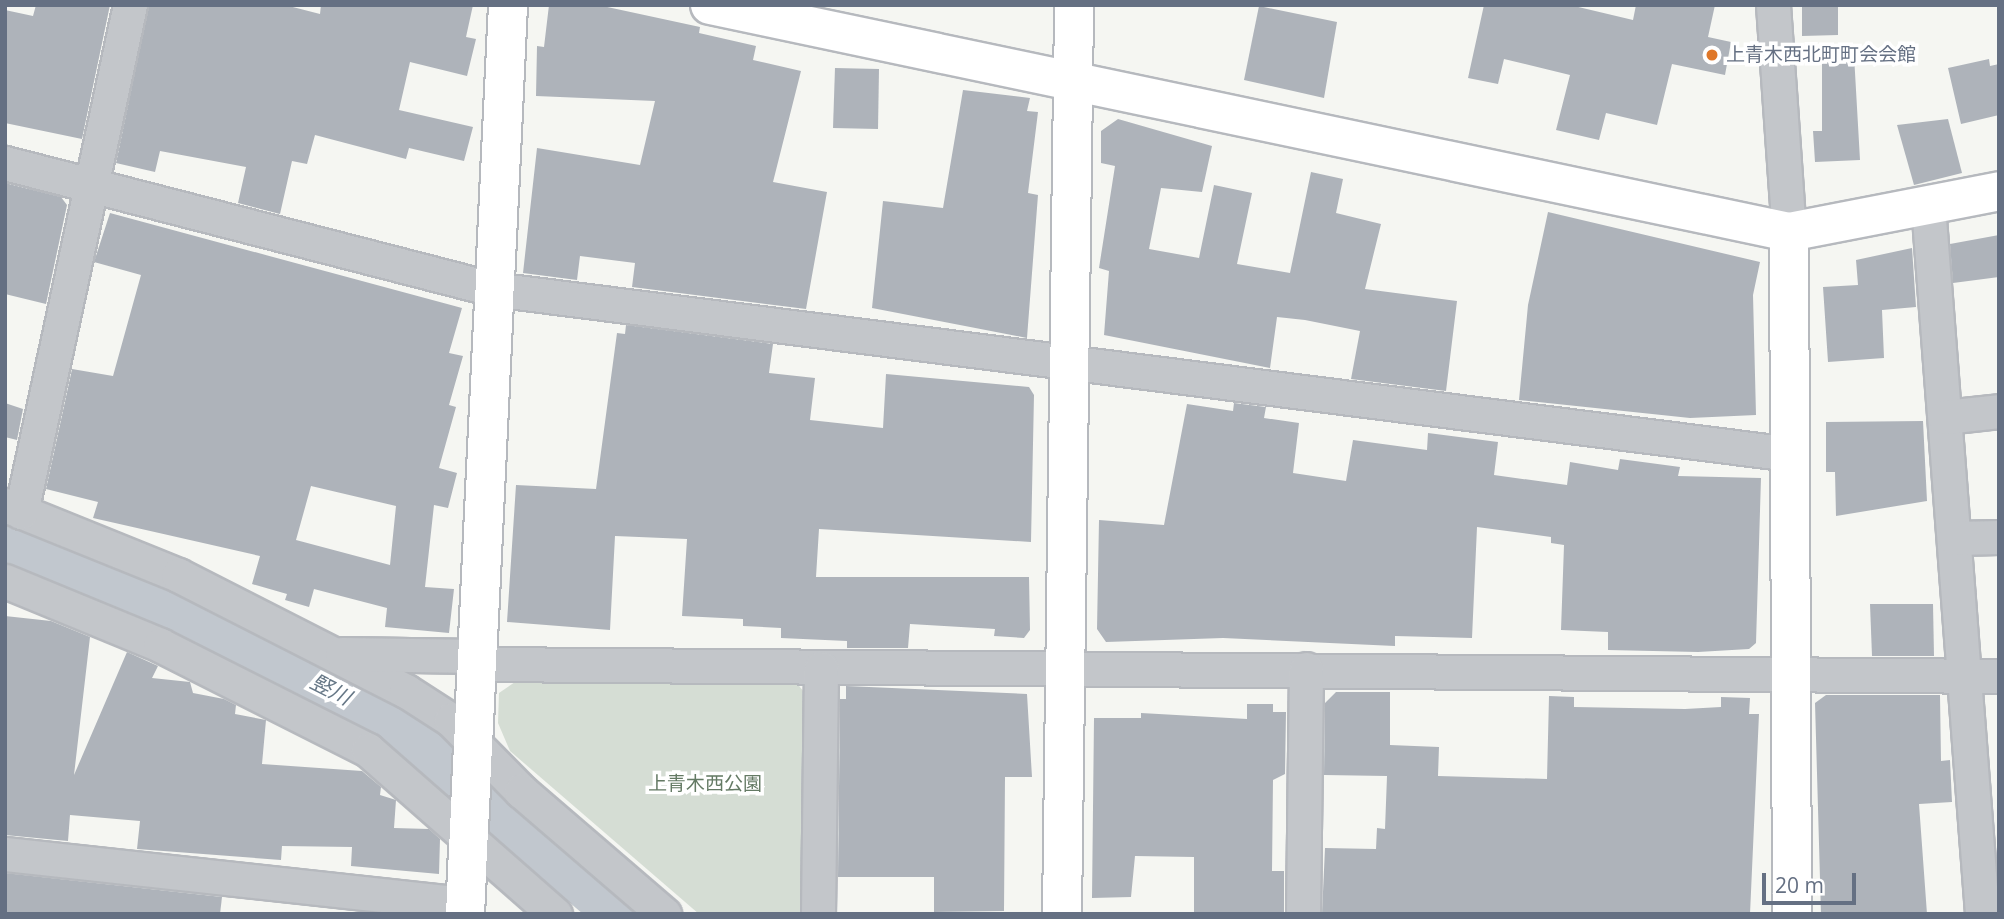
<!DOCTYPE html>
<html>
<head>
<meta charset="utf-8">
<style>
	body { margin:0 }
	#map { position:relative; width:2004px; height:919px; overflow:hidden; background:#f5f6f2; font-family:"Open Sans","Noto Sans JP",sans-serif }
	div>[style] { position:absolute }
	.green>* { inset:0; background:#d5ddd4 }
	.water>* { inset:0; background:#c1c7ce }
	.building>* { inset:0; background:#aeb3ba }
	.roads { filter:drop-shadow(2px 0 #b6b9be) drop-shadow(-2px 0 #b6b9be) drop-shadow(0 2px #b6b9be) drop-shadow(0 -2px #b6b9be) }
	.street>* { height:33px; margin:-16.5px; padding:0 16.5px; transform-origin:16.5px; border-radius:16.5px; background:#c3c6ca }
	.secondary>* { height:38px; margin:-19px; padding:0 19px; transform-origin:19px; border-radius:19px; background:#fff }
	.dots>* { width:19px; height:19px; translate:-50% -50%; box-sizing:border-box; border:4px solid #fff; border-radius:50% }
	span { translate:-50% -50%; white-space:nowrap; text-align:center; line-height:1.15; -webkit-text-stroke:7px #fff; paint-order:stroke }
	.poi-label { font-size:19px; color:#657083 }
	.left { translate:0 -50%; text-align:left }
	.park-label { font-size:19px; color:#647a64 }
	.water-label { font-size:21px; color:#667786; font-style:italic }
	.frame { position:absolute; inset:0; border:7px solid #657083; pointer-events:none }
	.scale { position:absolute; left:1762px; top:873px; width:94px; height:32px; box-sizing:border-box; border:4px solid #657083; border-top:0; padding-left:9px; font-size:21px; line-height:24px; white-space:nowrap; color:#657083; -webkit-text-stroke:5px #fff; paint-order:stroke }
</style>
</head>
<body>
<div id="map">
	<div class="green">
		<i style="clip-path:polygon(521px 678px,795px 681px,809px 698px,810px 914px,699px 914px,510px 751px,498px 723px,499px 693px)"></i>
	</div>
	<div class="water">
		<i style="clip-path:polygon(5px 515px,167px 580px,400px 695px,654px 914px,583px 914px,372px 733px,5px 564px)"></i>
	</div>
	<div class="building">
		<i style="clip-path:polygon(36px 5px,110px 5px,82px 139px,5px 123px,5px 10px,33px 16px)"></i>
		<i style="clip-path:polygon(149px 5px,285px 5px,320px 14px,321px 5px,473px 5px,466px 37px,476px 39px,467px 76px,410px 62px,399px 110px,473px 127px,464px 161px,409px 148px,406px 159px,315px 135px,307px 164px,292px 161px,280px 214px,238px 203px,246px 167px,160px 151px,155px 172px,116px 163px)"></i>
		<i style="clip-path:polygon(549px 5px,598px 5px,700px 27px,699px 33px,756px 46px,753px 60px,801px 71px,773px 182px,827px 192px,806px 309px,632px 287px,635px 263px,580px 256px,577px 280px,523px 273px,537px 148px,640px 165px,655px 101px,536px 96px,537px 46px,544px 47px)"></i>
		<i style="clip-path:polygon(1484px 5px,1570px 5px,1633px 20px,1636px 5px,1715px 5px,1708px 37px,1731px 42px,1725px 75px,1672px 64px,1657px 125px,1606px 113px,1599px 140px,1556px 130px,1570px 75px,1504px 59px,1498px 84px,1468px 78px)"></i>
		<i style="clip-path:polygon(1802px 5px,1838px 5px,1838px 35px,1802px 36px)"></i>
		<i style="clip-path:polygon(1259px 6px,1337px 22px,1324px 98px,1244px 80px)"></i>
		<i style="clip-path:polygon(1854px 55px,1860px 160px,1815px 162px,1813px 131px,1822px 131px,1822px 56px)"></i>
		<i style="clip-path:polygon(1989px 59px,1990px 66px,1999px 64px,1999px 115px,1961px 124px,1948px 68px)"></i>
		<i style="clip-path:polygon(835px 68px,879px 69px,878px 129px,833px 128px)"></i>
		<i style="clip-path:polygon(963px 90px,1030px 98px,1027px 111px,1038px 112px,1028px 193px,1038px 195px,1027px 338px,872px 308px,883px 201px,943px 208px)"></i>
		<i style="clip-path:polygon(1118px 119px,1212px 146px,1202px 192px,1161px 188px,1149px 249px,1199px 258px,1214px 185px,1252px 193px,1237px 264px,1290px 273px,1311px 172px,1343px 179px,1336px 213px,1381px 224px,1365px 289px,1457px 301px,1446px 391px,1351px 379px,1360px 331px,1305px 320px,1277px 317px,1270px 368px,1104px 335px,1109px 271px,1099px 268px,1115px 166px,1101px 163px,1101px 131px)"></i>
		<i style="clip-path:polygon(1948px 119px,1962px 173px,1914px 185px,1897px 125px)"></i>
		<i style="clip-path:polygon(5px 183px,61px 197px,67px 205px,46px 304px,5px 294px)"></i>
		<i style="clip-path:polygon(1548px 212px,1760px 262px,1753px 295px,1756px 415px,1690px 418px,1519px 400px,1528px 305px)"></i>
		<i style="clip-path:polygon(evenodd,110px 213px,462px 308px,449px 353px,463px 356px,449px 405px,456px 407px,439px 468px,457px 473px,448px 508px,434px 505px,425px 587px,454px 589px,449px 633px,385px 627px,387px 608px,314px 589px,309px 607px,285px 600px,287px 594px,252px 584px,260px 556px,93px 518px,98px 502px,46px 489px,72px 369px,113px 376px,141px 275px,94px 262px,110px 213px,311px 486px,396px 506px,390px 565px,296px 540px,311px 486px)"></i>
		<i style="clip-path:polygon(1999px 235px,1999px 277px,1953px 283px,1950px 244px)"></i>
		<i style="clip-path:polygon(1912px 248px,1916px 307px,1882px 310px,1884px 358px,1828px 362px,1823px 287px,1858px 285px,1856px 260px)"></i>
		<i style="clip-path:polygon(626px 325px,773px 344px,769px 373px,815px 378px,810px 420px,883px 428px,886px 374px,1029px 387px,1034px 395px,1031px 542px,819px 529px,816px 577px,1029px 577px,1030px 630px,1024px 638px,994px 636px,995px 629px,910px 624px,908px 648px,847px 648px,847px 641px,781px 638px,781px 628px,743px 626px,743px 619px,682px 616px,687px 539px,615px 536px,610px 630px,507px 622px,516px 485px,596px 489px,617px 333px,625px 334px)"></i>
		<i style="clip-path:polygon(5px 403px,23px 409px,17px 440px,5px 437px)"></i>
		<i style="clip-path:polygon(1234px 403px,1266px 407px,1264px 418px,1299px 423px,1293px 473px,1346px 481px,1353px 440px,1427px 450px,1428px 433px,1498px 442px,1494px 475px,1567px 485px,1570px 462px,1618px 470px,1620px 459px,1680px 467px,1678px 476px,1761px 478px,1756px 643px,1749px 649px,1698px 652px,1608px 650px,1608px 632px,1561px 630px,1564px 545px,1551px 543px,1551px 537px,1477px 527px,1472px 638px,1395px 636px,1395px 646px,1223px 638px,1106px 642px,1097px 629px,1099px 520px,1164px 525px,1187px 404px,1233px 411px)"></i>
		<i style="clip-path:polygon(1923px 421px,1927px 501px,1836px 516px,1835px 472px,1826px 472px,1826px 422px)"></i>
		<i style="clip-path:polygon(1870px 604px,1933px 604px,1934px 656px,1872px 656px)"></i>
		<i style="clip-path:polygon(5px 616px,51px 621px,90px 637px,74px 775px,127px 652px,158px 666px,152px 678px,190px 682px,193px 693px,224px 699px,236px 705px,235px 714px,266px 720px,262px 764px,362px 771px,381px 787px,380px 795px,396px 800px,394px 828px,429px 829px,440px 839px,439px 874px,351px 866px,352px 847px,282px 846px,281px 860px,137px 849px,140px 821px,70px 815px,68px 841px,5px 835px)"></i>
		<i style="clip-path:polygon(846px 686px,1027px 694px,1032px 777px,1005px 777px,1004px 911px,934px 912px,934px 877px,838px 877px,840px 699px,846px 699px)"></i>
		<i style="clip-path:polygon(1336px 692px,1390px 692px,1390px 745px,1439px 747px,1438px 776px,1547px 779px,1549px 696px,1574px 697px,1574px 707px,1685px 709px,1721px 707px,1721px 697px,1750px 698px,1749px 714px,1759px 714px,1750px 914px,1322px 914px,1325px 848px,1376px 849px,1377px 828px,1385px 829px,1387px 776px,1324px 775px,1325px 703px)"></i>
		<i style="clip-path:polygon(1826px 695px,1940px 695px,1941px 761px,1950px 760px,1952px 802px,1919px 804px,1927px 914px,1821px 914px,1815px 703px)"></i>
		<i style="clip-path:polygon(1247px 704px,1273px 704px,1273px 712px,1286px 712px,1285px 774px,1273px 780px,1272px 871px,1284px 871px,1284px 914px,1194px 914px,1194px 857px,1135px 856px,1131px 897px,1092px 898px,1094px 718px,1141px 718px,1141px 713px,1247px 719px)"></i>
		<i style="clip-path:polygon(5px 873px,222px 897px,220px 914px,5px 914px)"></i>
	</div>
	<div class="roads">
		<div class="street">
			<i style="left:1773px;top:5px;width:228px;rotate:86deg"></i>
			<i style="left:5px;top:163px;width:504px;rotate:14.48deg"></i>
			<i style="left:493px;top:289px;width:1307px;rotate:7.25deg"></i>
			<i style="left:1928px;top:205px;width:711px;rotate:85.64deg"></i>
			<i style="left:1945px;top:417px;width:54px;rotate:-6.3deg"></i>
			<i style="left:5px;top:505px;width:187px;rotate:22deg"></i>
			<i style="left:178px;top:575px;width:256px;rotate:27deg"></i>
			<i style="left:406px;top:691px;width:54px;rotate:32.8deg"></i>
			<i style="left:451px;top:720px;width:100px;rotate:45.4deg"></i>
			<i style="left:521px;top:791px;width:189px;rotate:40.7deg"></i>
			<i style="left:21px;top:512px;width:519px;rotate:-77.87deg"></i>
			<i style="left:1955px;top:538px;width:44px;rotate:-1.3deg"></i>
			<i style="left:5px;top:581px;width:168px;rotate:22.4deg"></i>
			<i style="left:160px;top:645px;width:233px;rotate:26.8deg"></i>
			<i style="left:368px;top:750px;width:249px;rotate:41.3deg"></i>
			<i style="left:342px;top:654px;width:137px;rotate:0.8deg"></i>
			<i style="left:479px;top:664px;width:1520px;rotate:0.45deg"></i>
			<i style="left:5px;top:854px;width:463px;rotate:6.2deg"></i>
			<i style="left:818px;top:914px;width:246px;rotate:-89.3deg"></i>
			<i style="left:1303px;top:914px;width:245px;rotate:-89.3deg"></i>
		</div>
		<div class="secondary">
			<i style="left:710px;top:5px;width:1103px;rotate:11.88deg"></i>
			<i style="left:1789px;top:232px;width:214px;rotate:-11deg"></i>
			<i style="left:1789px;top:232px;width:682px;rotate:89.75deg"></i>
			<i style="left:465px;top:914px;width:910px;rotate:-87.29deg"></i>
			<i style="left:1062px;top:914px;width:909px;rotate:-89.24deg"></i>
		</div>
	</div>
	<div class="dots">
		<i style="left:1712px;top:55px;background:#df7729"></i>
	</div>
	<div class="poi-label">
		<span class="left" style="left:1726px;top:55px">上青木西北町町会会館</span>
	</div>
	<div class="park-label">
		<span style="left:705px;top:784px">上青木西公園</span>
	</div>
	<div class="water-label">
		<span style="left:331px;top:689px;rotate:27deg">竪川</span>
	</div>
	<div class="frame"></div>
	<div class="scale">20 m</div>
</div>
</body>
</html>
